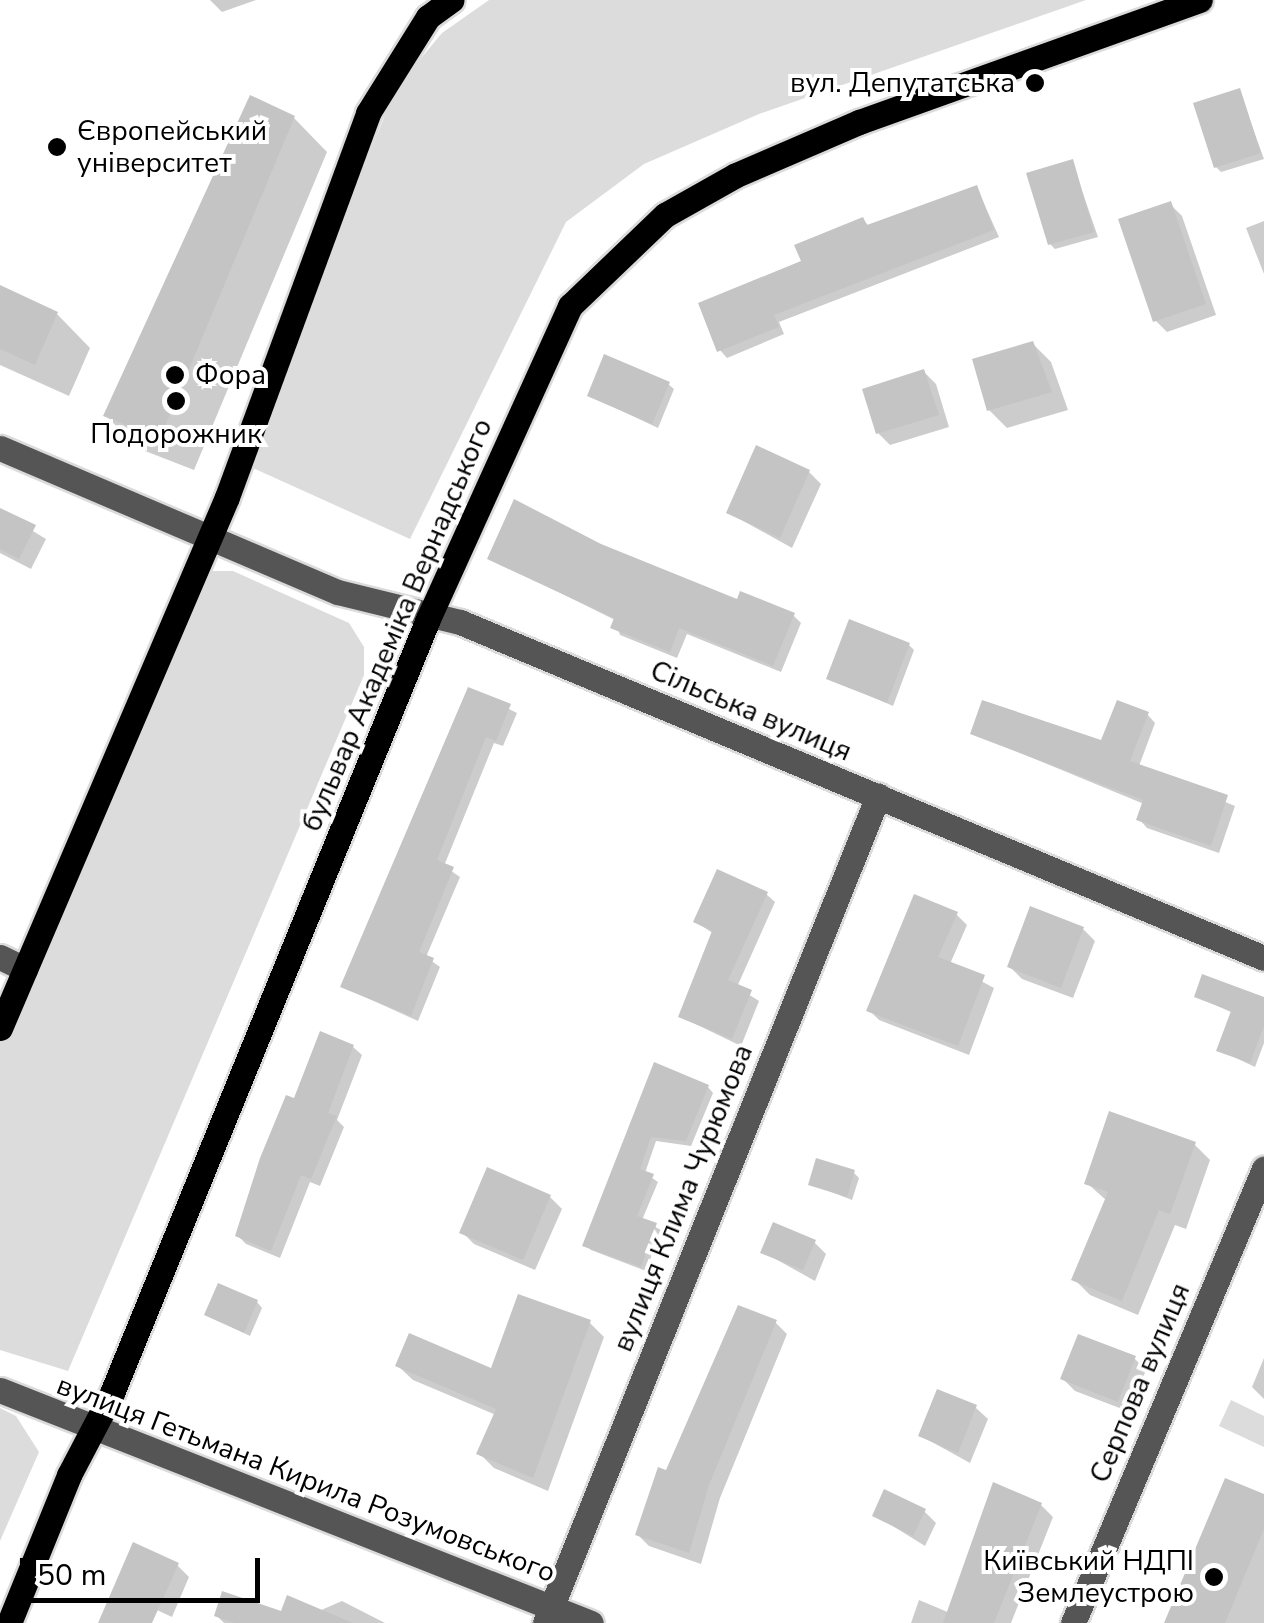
<!DOCTYPE html>
<html>
<head>
<meta charset="utf-8">
<style>
	body { margin:0 }
	#map { position:relative; width:1264px; height:1623px; overflow:hidden; background:#fff; font-family:"Nunito Sans",sans-serif }
	div>[style] { position:absolute }
	.green>* { inset:0; background:#dcdcdc }
	.shadow>* { inset:0; background:#0003 }
	.building>* { inset:0; background:#c4c4c4 }
	.roads { filter:drop-shadow(2px 0 #dbdbdb) drop-shadow(-2px 0 #dbdbdb) drop-shadow(0 2px #dbdbdb) drop-shadow(0 -2px #dbdbdb) }
	.minor>* { height:25px; margin:-12.5px; padding:0 12.5px; transform-origin:12.5px; border-radius:12.5px; background:#555 }
	.major>* { height:25px; margin:-12.5px; padding:0 12.5px; transform-origin:12.5px; border-radius:12.5px; background:#000 }
	.dots>* { width:28px; height:28px; translate:-50% -50%; box-sizing:border-box; border:5px solid #fff; border-radius:50% }
	span { translate:-50% -50%; white-space:nowrap; text-align:center; line-height:1.15; -webkit-text-stroke:8px #fff; paint-order:stroke }
	.poi-label { font-size:28px; color:#000 }
	.right { translate:-100% -50%; text-align:right }
	.left { translate:0 -50%; text-align:left }
	.street-label { font-size:28px; color:#000 }
	.scale { position:absolute; left:20px; top:1558px; width:240px; height:45px; box-sizing:border-box; border:5px solid #000; border-top:0; padding-left:12px; font-size:30px; line-height:35px; white-space:nowrap; color:#000; -webkit-text-stroke:8px #fff; paint-order:stroke }
</style>
</head>
<body>
<div id="map">
	<div class="green">
		<i style="clip-path:polygon(489px 0,1086px 0,759px 114px,644px 164px,566px 222px,410px 539px,244px 464px,396px 88px,442px 33px)"></i>
		<i style="clip-path:polygon(207px 571px,233px 571px,349px 623px,364px 647px,364px 675px,68px 1371px,0 1350px,0 1040px,185px 591px)"></i>
		<i style="clip-path:polygon(1231px 1400px,1264px 1416px,1264px 1447px,1219px 1426px)"></i>
		<i style="clip-path:polygon(0 1408px,16px 1416px,39px 1452px,0 1541px)"></i>
	</div>
	<div class="shadow">
		<i style="clip-path:polygon(210px 0,256px 0,222px 12px)"></i>
		<i style="clip-path:polygon(1239px 91px,1264px 159px,1221px 172px,1216px 167px)"></i>
		<i style="clip-path:polygon(294px 118px,327px 152px,194px 470px,140px 449px,106px 416px)"></i>
		<i style="clip-path:polygon(1072px 162px,1098px 237px,1055px 249px,1050px 244px)"></i>
		<i style="clip-path:polygon(977px 188px,999px 237px,779px 322px,784px 334px,727px 358px,720px 350px,863px 220px,870px 227px)"></i>
		<i style="clip-path:polygon(1170px 204px,1182px 216px,1216px 315px,1167px 332px,1155px 320px)"></i>
		<i style="clip-path:polygon(1264px 221px,1264px 274px,1246px 228px)"></i>
		<i style="clip-path:polygon(0 288px,57px 314px,90px 348px,69px 396px,0 365px)"></i>
		<i style="clip-path:polygon(1033px 344px,1051px 362px,1068px 410px,1007px 428px,989px 410px)"></i>
		<i style="clip-path:polygon(924px 372px,936px 384px,949px 427px,890px 445px,878px 433px)"></i>
		<i style="clip-path:polygon(668px 384px,674px 389px,658px 428px,590px 396px)"></i>
		<i style="clip-path:polygon(809px 472px,821px 484px,792px 548px,729px 513px)"></i>
		<i style="clip-path:polygon(0 511px,46px 539px,31px 569px,0 553px)"></i>
		<i style="clip-path:polygon(600px 546px,738px 603px,793px 615px,801px 623px,781px 672px,687px 634px,677px 658px,620px 635px,615px 620px,490px 558px)"></i>
		<i style="clip-path:polygon(909px 645px,914px 650px,893px 706px,829px 678px)"></i>
		<i style="clip-path:polygon(470px 690px,517px 713px,503px 746px,494px 743px,444px 866px,460px 877px,426px 957px,440px 967px,418px 1021px,343px 987px)"></i>
		<i style="clip-path:polygon(1147px 714px,1155px 723px,1139px 766px,1235px 806px,1219px 853px,1147px 828px,1139px 819px,1144px 804px,972px 733px,1103px 743px)"></i>
		<i style="clip-path:polygon(766px 894px,775px 902px,737px 987px,759px 1001px,741px 1046px,681px 1017px,714px 934px,696px 922px)"></i>
		<i style="clip-path:polygon(956px 914px,967px 925px,950px 964px,994px 988px,969px 1055px,879px 1020px,869px 1010px)"></i>
		<i style="clip-path:polygon(1083px 929px,1095px 941px,1073px 998px,1022px 979px,1010px 967px)"></i>
		<i style="clip-path:polygon(1197px 997px,1264px 1000px,1264px 1043px,1255px 1067px,1219px 1050px,1233px 1013px)"></i>
		<i style="clip-path:polygon(353px 1047px,362px 1055px,337px 1120px,344px 1127px,320px 1186px,310px 1182px,280px 1258px,246px 1244px,238px 1236px,296px 1102px)"></i>
		<i style="clip-path:polygon(708px 1087px,713px 1093px,691px 1146px,656px 1141px,645px 1173px,658px 1182px,642px 1220px,661px 1230px,646px 1271px,591px 1250px,585px 1245px,624px 1140px)"></i>
		<i style="clip-path:polygon(1194px 1144px,1210px 1160px,1186px 1229px,1175px 1225px,1138px 1315px,1090px 1295px,1074px 1279px,1107px 1201px,1087px 1183px)"></i>
		<i style="clip-path:polygon(853px 1172px,859px 1178px,852px 1200px,811px 1184px)"></i>
		<i style="clip-path:polygon(550px 1197px,562px 1209px,535px 1270px,474px 1244px,462px 1232px)"></i>
		<i style="clip-path:polygon(814px 1242px,826px 1254px,815px 1281px,763px 1252px)"></i>
		<i style="clip-path:polygon(257px 1302px,262px 1308px,250px 1336px,207px 1315px)"></i>
		<i style="clip-path:polygon(589px 1322px,604px 1337px,548px 1491px,494px 1468px,479px 1453px,496px 1415px,413px 1380px,398px 1366px,493px 1371px)"></i>
		<i style="clip-path:polygon(775px 1322px,787px 1334px,720px 1498px,701px 1564px,649px 1546px,637px 1534px,667px 1473px)"></i>
		<i style="clip-path:polygon(1134px 1358px,1146px 1370px,1130px 1412px,1075px 1391px,1063px 1379px)"></i>
		<i style="clip-path:polygon(1264px 1358px,1264px 1399px,1252px 1387px)"></i>
		<i style="clip-path:polygon(976px 1408px,988px 1419px,970px 1463px,921px 1436px)"></i>
		<i style="clip-path:polygon(1264px 1497px,1264px 1623px,1167px 1623px)"></i>
		<i style="clip-path:polygon(1041px 1505px,1053px 1517px,1011px 1623px,911px 1623px,919px 1600px,950px 1613px)"></i>
		<i style="clip-path:polygon(924px 1511px,936px 1523px,925px 1546px,875px 1515px)"></i>
		<i style="clip-path:polygon(177px 1565px,189px 1577px,172px 1617px,129px 1597px)"></i>
		<i style="clip-path:polygon(342px 1601px,385px 1623px,224px 1623px,217px 1616px,319px 1611px)"></i>
	</div>
	<div class="building">
		<i style="clip-path:polygon(1240px 88px,1261px 153px,1214px 168px,1193px 103px)"></i>
		<i style="clip-path:polygon(250px 95px,295px 116px,160px 438px,103px 416px)"></i>
		<i style="clip-path:polygon(1073px 159px,1094px 232px,1048px 245px,1026px 173px)"></i>
		<i style="clip-path:polygon(977px 185px,994px 230px,774px 315px,779px 327px,717px 352px,698px 303px,801px 261px,794px 245px,863px 217px,867px 225px)"></i>
		<i style="clip-path:polygon(1171px 201px,1206px 304px,1153px 322px,1118px 219px)"></i>
		<i style="clip-path:polygon(0 285px,58px 312px,35px 365px,0 349px)"></i>
		<i style="clip-path:polygon(1033px 341px,1052px 392px,987px 411px,972px 359px)"></i>
		<i style="clip-path:polygon(604px 354px,670px 382px,652px 424px,587px 396px)"></i>
		<i style="clip-path:polygon(924px 369px,939px 415px,876px 434px,862px 389px)"></i>
		<i style="clip-path:polygon(756px 445px,810px 470px,780px 538px,726px 513px)"></i>
		<i style="clip-path:polygon(514px 499px,601px 544px,737px 599px,740px 591px,795px 613px,773px 666px,679px 628px,670px 652px,610px 628px,614px 618px,487px 559px)"></i>
		<i style="clip-path:polygon(0 508px,36px 525px,19px 559px,0 549px)"></i>
		<i style="clip-path:polygon(849px 619px,910px 643px,887px 703px,826px 679px)"></i>
		<i style="clip-path:polygon(468px 687px,511px 704px,496px 741px,486px 737px,437px 860px,454px 867px,419px 952px,434px 958px,411px 1016px,340px 987px)"></i>
		<i style="clip-path:polygon(982px 700px,1101px 740px,1117px 700px,1149px 712px,1130px 761px,1228px 795px,1211px 846px,1136px 820px,1143px 800px,970px 734px)"></i>
		<i style="clip-path:polygon(717px 869px,768px 892px,728px 980px,752px 990px,732px 1039px,678px 1017px,712px 931px,693px 922px)"></i>
		<i style="clip-path:polygon(914px 894px,958px 912px,938px 957px,985px 975px,958px 1046px,866px 1011px)"></i>
		<i style="clip-path:polygon(1030px 906px,1084px 927px,1061px 988px,1007px 967px)"></i>
		<i style="clip-path:polygon(1202px 974px,1264px 997px,1264px 1026px,1250px 1063px,1216px 1051px,1231px 1011px,1194px 997px)"></i>
		<i style="clip-path:polygon(320px 1031px,354px 1045px,328px 1113px,337px 1116px,311px 1179px,301px 1175px,271px 1251px,235px 1236px,260px 1158px,286px 1095px,294px 1098px)"></i>
		<i style="clip-path:polygon(654px 1062px,709px 1085px,686px 1141px,651px 1137px,640px 1169px,654px 1174px,637px 1216px,657px 1223px,641px 1267px,582px 1246px)"></i>
		<i style="clip-path:polygon(1109px 1111px,1196px 1142px,1170px 1214px,1159px 1210px,1122px 1301px,1071px 1280px,1108px 1192px,1084px 1184px)"></i>
		<i style="clip-path:polygon(816px 1158px,855px 1170px,847px 1197px,808px 1185px)"></i>
		<i style="clip-path:polygon(487px 1167px,551px 1195px,523px 1260px,459px 1233px)"></i>
		<i style="clip-path:polygon(773px 1222px,816px 1240px,803px 1270px,760px 1253px)"></i>
		<i style="clip-path:polygon(218px 1283px,258px 1300px,244px 1333px,204px 1315px)"></i>
		<i style="clip-path:polygon(518px 1294px,591px 1320px,533px 1478px,476px 1454px,496px 1409px,395px 1366px,409px 1333px,491px 1368px)"></i>
		<i style="clip-path:polygon(738px 1305px,777px 1320px,709px 1485px,689px 1553px,635px 1535px,658px 1467px,666px 1470px)"></i>
		<i style="clip-path:polygon(1078px 1334px,1136px 1356px,1118px 1402px,1060px 1379px)"></i>
		<i style="clip-path:polygon(937px 1389px,977px 1405px,958px 1453px,918px 1436px)"></i>
		<i style="clip-path:polygon(1225px 1478px,1264px 1494px,1264px 1529px,1225px 1623px,1164px 1623px)"></i>
		<i style="clip-path:polygon(993px 1482px,1042px 1503px,994px 1623px,943px 1623px)"></i>
		<i style="clip-path:polygon(884px 1489px,926px 1509px,913px 1536px,872px 1516px)"></i>
		<i style="clip-path:polygon(133px 1542px,179px 1563px,152px 1623px,98px 1623px)"></i>
		<i style="clip-path:polygon(222px 1591px,281px 1611px,287px 1595px,353px 1623px,234px 1623px,214px 1616px)"></i>
	</div>
	<div class="roads">
		<div class="minor">
			<i style="left:0;top:448px;width:367px;rotate:23.1deg"></i>
			<i style="left:338px;top:592px;width:126px;rotate:13.8deg"></i>
			<i style="left:460px;top:622px;width:871px;rotate:22.68deg"></i>
			<i style="left:0;top:957px;width:28px;rotate:26deg"></i>
			<i style="left:0;top:1390px;width:635px;rotate:21.52deg"></i>
			<i style="left:545px;top:1623px;width:892px;rotate:-68.07deg"></i>
			<i style="left:1073px;top:1623px;width:493px;rotate:-67.2deg"></i>
		</div>
		<div class="major">
			<i style="left:0;top:1028px;width:577px;rotate:-66.85deg"></i>
			<i style="left:227px;top:497px;width:409px;rotate:-69.8deg"></i>
			<i style="left:368px;top:113px;width:113px;rotate:-58deg"></i>
			<i style="left:428px;top:17px;width:29px;rotate:-36deg"></i>
			<i style="left:9px;top:1623px;width:160px;rotate:-67.9deg"></i>
			<i style="left:69px;top:1475px;width:93px;rotate:-62.3deg"></i>
			<i style="left:112px;top:1393px;width:836px;rotate:-67.79deg"></i>
			<i style="left:428px;top:619px;width:344px;rotate:-65.6deg"></i>
			<i style="left:570px;top:306px;width:132px;rotate:-43.8deg"></i>
			<i style="left:665px;top:215px;width:81px;rotate:-29.4deg"></i>
			<i style="left:736px;top:175px;width:134px;rotate:-23.3deg"></i>
			<i style="left:859px;top:122px;width:362px;rotate:-19.7deg"></i>
		</div>
	</div>
	<div class="dots">
		<i style="left:1035px;top:83px;background:#000"></i>
		<i style="left:57px;top:147px;background:#000"></i>
		<i style="left:175px;top:375px;background:#000"></i>
		<i style="left:176px;top:401px;background:#000"></i>
		<i style="left:1214px;top:1577px;background:#000"></i>
	</div>
	<div class="poi-label">
		<span class="right" style="left:1015px;top:83px">вул. Депутатська</span>
		<span class="left" style="left:77px;top:147px">Європейський<br>університет</span>
		<span class="left" style="left:195px;top:375px">Фора</span>
		<span style="left:176px;top:434px">Подорожник</span>
		<span class="right" style="left:1194px;top:1577px">Київський НДПІ<br>Землеустрою</span>
	</div>
	<div class="street-label">
		<span style="left:397px;top:625px;rotate:-67deg">бульвар Академіка Вернадського</span>
		<span style="left:751px;top:711px;rotate:23deg">Сільська вулиця</span>
		<span style="left:683px;top:1198px;rotate:-68deg">вулиця Клима Чурюмова</span>
		<span style="left:1140px;top:1383px;rotate:-67deg">Серпова вулиця</span>
		<span style="left:306px;top:1479px;rotate:21deg">вулиця Гетьмана Кирила Розумовського</span>
	</div>
	<div class="scale">50 m</div>
</div>
</body>
</html>
